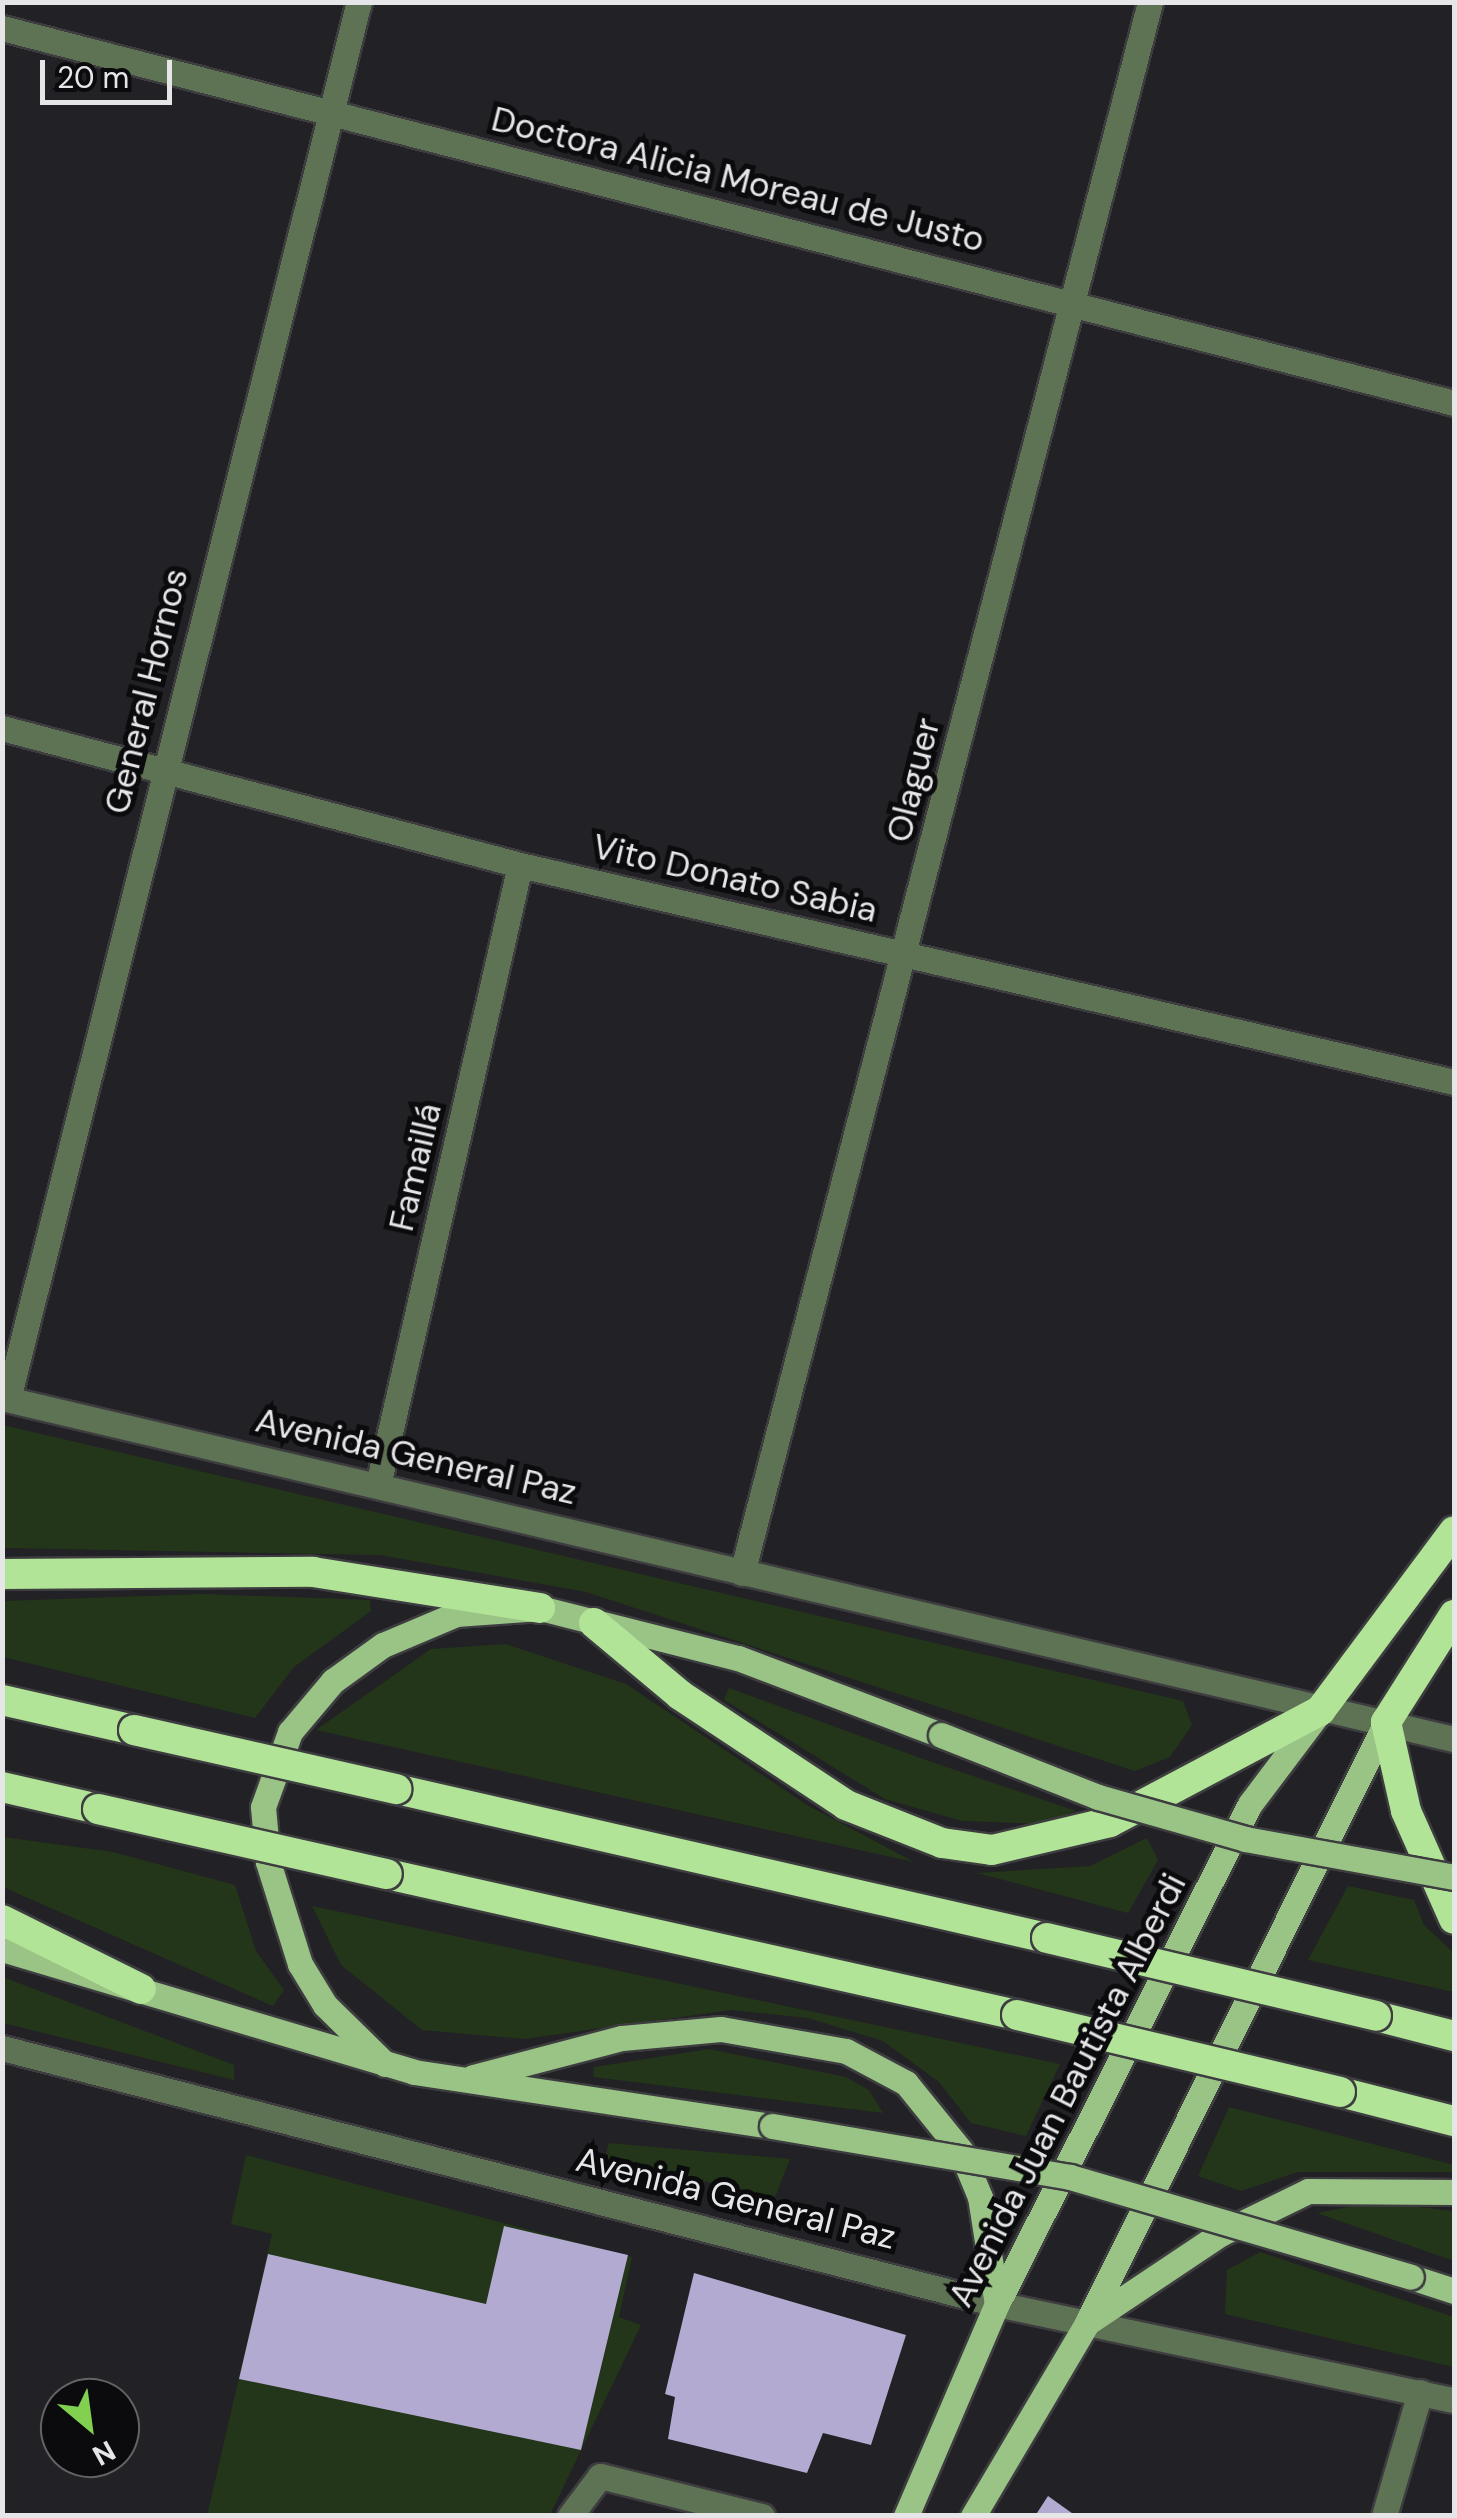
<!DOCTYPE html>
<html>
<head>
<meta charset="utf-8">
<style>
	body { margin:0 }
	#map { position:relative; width:1457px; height:2518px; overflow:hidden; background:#222125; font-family:"DM Sans",sans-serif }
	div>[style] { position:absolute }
	.green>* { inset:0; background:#233619 }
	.building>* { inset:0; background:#b2aad0 }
	.roads { filter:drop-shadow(2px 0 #3d3d40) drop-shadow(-2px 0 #3d3d40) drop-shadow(0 2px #3d3d40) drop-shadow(0 -2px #3d3d40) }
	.minor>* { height:25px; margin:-12.5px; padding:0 12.5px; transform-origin:12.5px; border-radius:12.5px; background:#5e7254 }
	.major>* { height:25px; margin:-12.5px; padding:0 12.5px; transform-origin:12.5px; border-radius:12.5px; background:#9ac485 }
	.highway>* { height:30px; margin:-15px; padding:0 15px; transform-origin:15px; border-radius:15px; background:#b2e498 }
	.bridges { filter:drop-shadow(2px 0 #3d3d40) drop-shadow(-2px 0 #3d3d40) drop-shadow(0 2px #3d3d40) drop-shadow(0 -2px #3d3d40) }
	.major-bridge>* { height:25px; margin:-12.5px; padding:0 12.5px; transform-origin:12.5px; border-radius:12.5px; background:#9ac485 }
	.highway-bridge>* { height:30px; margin:-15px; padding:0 15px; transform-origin:15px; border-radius:15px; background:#b2e498 }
	span { translate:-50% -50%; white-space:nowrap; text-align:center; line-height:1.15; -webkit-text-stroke:10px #0b0b0d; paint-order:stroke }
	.street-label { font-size:35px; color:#e6e6e9 }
	.frame { position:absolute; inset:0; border:5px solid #e6e6e9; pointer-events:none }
	.north { position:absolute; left:40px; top:2378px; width:100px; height:100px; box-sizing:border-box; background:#0b0b0d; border:2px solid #636365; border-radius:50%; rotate:151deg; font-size:28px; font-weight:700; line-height:40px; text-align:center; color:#e6e6e9 }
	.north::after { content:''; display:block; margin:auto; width:35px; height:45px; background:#81d050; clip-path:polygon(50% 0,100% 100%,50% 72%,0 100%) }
	.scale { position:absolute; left:40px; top:60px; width:132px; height:45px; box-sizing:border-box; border:5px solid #e6e6e9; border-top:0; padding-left:12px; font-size:30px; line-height:35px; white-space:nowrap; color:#e6e6e9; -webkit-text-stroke:8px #0b0b0d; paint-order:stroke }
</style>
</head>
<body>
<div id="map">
	<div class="green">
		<i style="clip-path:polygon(3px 1425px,1183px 1701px,1192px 1725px,1170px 1757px,1135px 1771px,586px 1592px,380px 1555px,3px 1548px)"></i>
		<i style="clip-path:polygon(204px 1594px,370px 1600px,371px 1611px,294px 1667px,255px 1718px,3px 1657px,3px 1601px)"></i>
		<i style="clip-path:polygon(506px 1644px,626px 1684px,807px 1805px,914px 1862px,316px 1730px,431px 1649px)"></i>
		<i style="clip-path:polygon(729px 1688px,923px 1759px,1076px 1811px,1044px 1824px,962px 1821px,885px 1799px,724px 1700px)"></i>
		<i style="clip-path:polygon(3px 1837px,113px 1852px,235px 1885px,256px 1951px,284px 1990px,273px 2006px,3px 1887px)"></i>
		<i style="clip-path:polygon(1147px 1838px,1158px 1860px,1128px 1913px,977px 1873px,1090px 1866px)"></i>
		<i style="clip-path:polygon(1348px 1886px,1414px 1900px,1424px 1925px,1454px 1953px,1454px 1992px,1308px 1960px)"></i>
		<i style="clip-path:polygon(312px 1906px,1060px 2064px,1026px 2136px,971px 2123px,939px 2082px,883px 2041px,808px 2018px,731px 2010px,524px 2039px,422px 2030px,341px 1965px)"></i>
		<i style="clip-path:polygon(3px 1977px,234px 2065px,234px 2080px,3px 2023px)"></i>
		<i style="clip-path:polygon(709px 2049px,846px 2077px,869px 2090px,883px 2113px,593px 2077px,594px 2067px)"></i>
		<i style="clip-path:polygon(1229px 2107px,1454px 2165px,1454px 2172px,1298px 2172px,1241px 2191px,1198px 2176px)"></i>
		<i style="clip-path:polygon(609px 2143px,790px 2159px,775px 2197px,604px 2159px)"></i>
		<i style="clip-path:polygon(246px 2155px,632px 2257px,619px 2317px,641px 2325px,550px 2515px,207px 2516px,272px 2234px,231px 2224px)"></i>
		<i style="clip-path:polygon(1375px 2202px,1454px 2211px,1454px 2261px,1317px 2213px)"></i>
		<i style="clip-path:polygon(1260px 2252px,1454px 2317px,1454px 2367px,1225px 2314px,1227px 2270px)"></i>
	</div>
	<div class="building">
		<i style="clip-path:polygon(504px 2226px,628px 2255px,581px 2450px,239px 2379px,268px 2254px,486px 2304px)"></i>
		<i style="clip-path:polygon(694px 2273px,906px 2335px,871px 2445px,823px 2433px,807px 2473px,668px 2439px,675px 2397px,665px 2394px)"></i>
		<i style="clip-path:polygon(1048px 2496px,1076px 2516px,1035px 2516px)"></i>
	</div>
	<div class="roads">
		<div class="minor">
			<i style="left:2px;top:28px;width:1500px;rotate:14.48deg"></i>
			<i style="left:2px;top:728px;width:536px;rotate:14.81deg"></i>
			<i style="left:520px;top:865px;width:959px;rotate:13.08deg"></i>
			<i style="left:2px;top:1398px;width:1492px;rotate:13.22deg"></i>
			<i style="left:8px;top:1399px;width:1440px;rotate:-75.9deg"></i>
			<i style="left:378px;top:1485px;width:636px;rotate:-77.1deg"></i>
			<i style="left:742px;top:1573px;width:1623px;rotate:-75.44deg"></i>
			<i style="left:2px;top:2048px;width:1027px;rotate:14.43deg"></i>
			<i style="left:997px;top:2304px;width:467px;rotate:11.9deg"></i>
			<i style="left:570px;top:2516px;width:50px;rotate:-53.1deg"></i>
			<i style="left:600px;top:2476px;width:167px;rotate:13.9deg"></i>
			<i style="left:1384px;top:2516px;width:129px;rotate:-73.8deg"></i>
		</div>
		<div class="major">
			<i style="left:2px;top:1949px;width:430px;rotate:16.6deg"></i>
			<i style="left:414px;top:2072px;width:362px;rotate:8.6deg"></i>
			<i style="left:385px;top:2064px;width:84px;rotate:-135.5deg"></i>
			<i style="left:325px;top:2005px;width:48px;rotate:-121.4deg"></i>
			<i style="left:300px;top:1964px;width:107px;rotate:-107.4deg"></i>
			<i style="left:268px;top:1862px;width:55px;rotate:-95.2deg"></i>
			<i style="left:263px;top:1807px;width:80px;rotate:-70.2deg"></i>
			<i style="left:290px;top:1732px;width:67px;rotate:-49.9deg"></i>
			<i style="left:333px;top:1681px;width:62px;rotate:-35.8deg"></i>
			<i style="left:383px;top:1645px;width:79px;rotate:-23deg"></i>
			<i style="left:456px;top:1614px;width:84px;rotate:-4.1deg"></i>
			<i style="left:540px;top:1608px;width:204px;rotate:14.2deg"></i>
			<i style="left:738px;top:1658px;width:217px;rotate:20.8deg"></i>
			<i style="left:473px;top:2077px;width:154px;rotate:-14.7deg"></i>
			<i style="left:622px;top:2038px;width:99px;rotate:-5.2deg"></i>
			<i style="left:721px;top:2029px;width:127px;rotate:10deg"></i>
			<i style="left:846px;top:2051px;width:68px;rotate:28.1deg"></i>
			<i style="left:906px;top:2083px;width:87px;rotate:51deg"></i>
			<i style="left:961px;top:2151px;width:50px;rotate:67.6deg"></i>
			<i style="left:980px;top:2197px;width:108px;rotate:81deg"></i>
			<i style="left:1411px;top:2277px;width:45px;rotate:18deg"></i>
			<i style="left:1087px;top:2323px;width:160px;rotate:-33.8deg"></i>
			<i style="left:1220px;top:2234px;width:98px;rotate:-26deg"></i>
			<i style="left:1308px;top:2191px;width:146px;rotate:0.4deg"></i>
			<i style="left:906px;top:2516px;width:231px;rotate:-66.8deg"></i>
			<i style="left:997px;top:2304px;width:560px;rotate:-63.16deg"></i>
			<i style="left:1250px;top:1804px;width:116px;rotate:-53deg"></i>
			<i style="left:973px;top:2516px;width:224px;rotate:-59.4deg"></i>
			<i style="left:1087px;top:2323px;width:671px;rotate:-63.55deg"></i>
		</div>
		<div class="highway">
			<i style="left:2px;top:1574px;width:311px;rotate:-0.4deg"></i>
			<i style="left:313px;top:1572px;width:230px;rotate:9deg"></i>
			<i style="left:1454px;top:1615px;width:127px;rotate:122.4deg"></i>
			<i style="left:1386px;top:1722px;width:91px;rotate:77.3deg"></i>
			<i style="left:1406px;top:1811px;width:118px;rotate:66deg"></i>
			<i style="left:594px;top:1623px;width:112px;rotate:39.9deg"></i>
			<i style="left:680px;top:1695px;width:199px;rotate:33.5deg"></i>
			<i style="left:846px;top:1805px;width:103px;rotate:21.6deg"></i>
			<i style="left:942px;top:1843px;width:50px;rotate:8deg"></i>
			<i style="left:992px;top:1850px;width:121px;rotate:-13.3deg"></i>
			<i style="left:1110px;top:1822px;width:238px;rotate:-27.9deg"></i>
			<i style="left:1320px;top:1711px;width:224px;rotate:-53.3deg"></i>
			<i style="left:2px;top:1700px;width:135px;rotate:12.8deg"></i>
			<i style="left:2px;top:1787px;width:98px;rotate:12.9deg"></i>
			<i style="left:396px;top:1789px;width:668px;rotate:12.89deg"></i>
			<i style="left:387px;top:1874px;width:646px;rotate:12.62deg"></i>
			<i style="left:2px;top:1920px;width:155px;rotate:26.4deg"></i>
			<i style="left:1376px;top:2016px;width:81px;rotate:14.4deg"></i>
			<i style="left:1340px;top:2092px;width:118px;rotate:14.3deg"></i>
		</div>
	</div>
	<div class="bridges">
		<div class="major-bridge">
			<i style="left:941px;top:1735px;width:169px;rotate:21.5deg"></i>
			<i style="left:1098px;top:1797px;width:153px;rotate:15.9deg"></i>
			<i style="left:1245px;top:1839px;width:212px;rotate:10.3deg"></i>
			<i style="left:772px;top:2126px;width:302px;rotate:9.7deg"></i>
			<i style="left:1070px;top:2177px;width:355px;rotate:16.3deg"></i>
		</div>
		<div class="highway-bridge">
			<i style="left:134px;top:1730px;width:269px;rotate:12.7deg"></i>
			<i style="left:98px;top:1809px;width:296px;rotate:12.7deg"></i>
			<i style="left:1047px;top:1938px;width:338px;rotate:13.3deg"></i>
			<i style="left:1017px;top:2015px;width:332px;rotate:13.4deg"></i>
		</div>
	</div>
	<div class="street-label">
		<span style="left:738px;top:179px;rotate:14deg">Doctora Alicia Moreau de Justo</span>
		<span style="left:146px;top:691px;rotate:-76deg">General Hornos</span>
		<span style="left:913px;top:780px;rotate:-76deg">Olaguer</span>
		<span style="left:735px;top:878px;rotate:13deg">Vito Donato Sabia</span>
		<span style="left:415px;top:1167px;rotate:-77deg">Famaillá</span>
		<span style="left:416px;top:1456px;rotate:13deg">Avenida General Paz</span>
		<span style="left:1067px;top:2090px;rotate:-63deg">Avenida Juan Bautista Alberdi</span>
		<span style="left:736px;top:2198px;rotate:14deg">Avenida General Paz</span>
	</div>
	<div class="frame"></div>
	<div class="north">N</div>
	<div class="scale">20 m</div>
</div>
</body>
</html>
